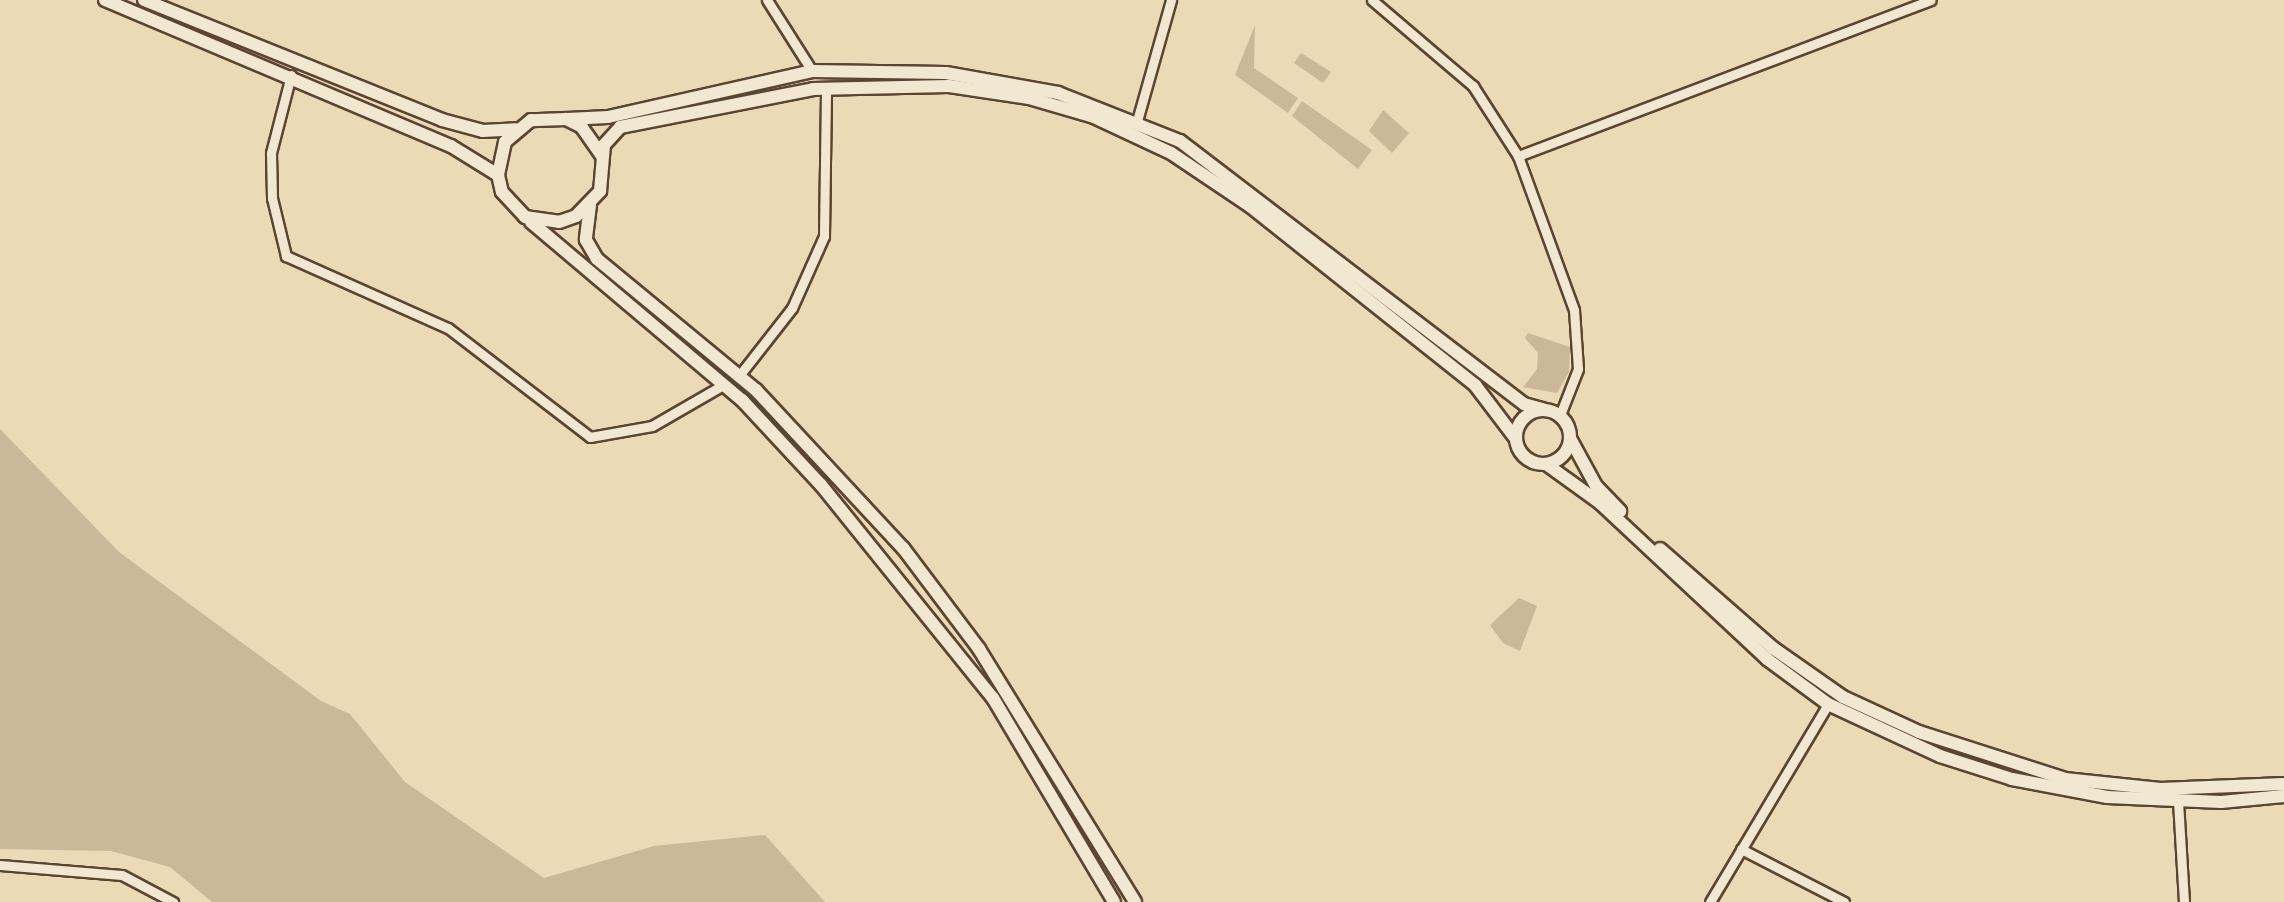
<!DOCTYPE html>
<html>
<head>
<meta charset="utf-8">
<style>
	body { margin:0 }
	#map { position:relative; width:2284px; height:902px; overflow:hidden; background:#ebdab6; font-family:"Gentium Book Plus",serif }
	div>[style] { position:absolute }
	.green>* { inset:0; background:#cab898 }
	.roads { filter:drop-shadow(2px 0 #5a4533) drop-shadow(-2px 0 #5a4533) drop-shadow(0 2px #5a4533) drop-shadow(0 -2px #5a4533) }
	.street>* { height:9px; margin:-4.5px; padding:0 4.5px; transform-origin:4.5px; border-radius:4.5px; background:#f2e7d0 }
	.secondary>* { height:12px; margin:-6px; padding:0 6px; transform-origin:6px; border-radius:6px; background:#f2e7d0 }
	.secondary>.ring { margin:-6px; padding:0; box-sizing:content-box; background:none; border:12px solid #f2e7d0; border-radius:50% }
	span { translate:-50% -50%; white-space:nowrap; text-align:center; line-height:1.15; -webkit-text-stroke:8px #f2e7d0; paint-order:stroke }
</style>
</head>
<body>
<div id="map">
	<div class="green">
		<i style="clip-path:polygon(1255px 25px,1254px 68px,1298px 98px,1288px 113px,1235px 75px)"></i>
		<i style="clip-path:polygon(1301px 53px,1331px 72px,1323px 83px,1294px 63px)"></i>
		<i style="clip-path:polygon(1302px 101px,1372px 150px,1358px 169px,1292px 116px)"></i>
		<i style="clip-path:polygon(1383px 110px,1409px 133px,1392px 153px,1369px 131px)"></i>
		<i style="clip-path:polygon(1528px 333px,1570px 347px,1569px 372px,1557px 393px,1523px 387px,1537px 369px,1538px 353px,1525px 338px)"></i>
		<i style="clip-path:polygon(0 429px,119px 552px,321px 701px,350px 714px,405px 782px,544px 878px,654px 846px,765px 835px,825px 902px,212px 902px,170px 867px,111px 851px,0 849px)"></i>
		<i style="clip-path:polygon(1519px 598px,1537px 606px,1520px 651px,1503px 643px,1490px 625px)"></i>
	</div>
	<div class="roads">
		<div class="street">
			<i style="left:767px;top:0;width:84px;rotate:57.6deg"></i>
			<i style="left:1372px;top:0;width:133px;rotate:40.4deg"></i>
			<i style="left:1473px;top:86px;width:83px;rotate:57.3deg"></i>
			<i style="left:1518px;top:156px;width:164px;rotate:70deg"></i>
			<i style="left:1574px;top:310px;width:59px;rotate:86.1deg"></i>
			<i style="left:1578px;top:369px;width:49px;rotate:111.4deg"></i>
			<i style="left:291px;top:75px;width:81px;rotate:104.4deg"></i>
			<i style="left:271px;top:153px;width:45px;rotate:88.7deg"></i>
			<i style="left:272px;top:198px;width:60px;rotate:76.4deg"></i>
			<i style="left:286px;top:256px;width:177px;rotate:24deg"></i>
			<i style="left:448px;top:328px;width:179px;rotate:37.5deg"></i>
			<i style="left:590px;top:437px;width:63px;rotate:-10.1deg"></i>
			<i style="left:652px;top:426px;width:82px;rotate:-30deg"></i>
			<i style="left:1137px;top:121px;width:126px;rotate:-74.3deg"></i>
			<i style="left:1518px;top:156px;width:441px;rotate:-20.7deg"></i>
			<i style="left:738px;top:377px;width:88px;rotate:-52deg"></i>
			<i style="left:792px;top:308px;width:79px;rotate:-66deg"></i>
			<i style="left:824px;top:236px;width:148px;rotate:-89.2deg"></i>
			<i style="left:2178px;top:801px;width:101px;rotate:86.6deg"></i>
			<i style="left:1741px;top:849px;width:116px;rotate:27.2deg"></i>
			<i style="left:0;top:865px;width:122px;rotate:4.7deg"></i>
			<i style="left:122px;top:875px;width:58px;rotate:27.9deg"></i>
			<i style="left:1710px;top:902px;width:230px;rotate:-59.2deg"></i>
		</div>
		<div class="secondary">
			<i style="left:105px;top:0;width:376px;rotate:22.9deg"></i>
			<i style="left:451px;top:146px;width:55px;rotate:31.7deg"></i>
			<i style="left:144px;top:0;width:321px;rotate:21.9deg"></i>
			<i style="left:442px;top:120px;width:42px;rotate:15deg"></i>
			<i style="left:483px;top:131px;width:33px;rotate:-3deg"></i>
			<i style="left:567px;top:119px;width:41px;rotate:-2.8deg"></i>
			<i style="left:608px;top:117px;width:209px;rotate:-12.7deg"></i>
			<i style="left:812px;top:71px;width:134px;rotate:0.9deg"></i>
			<i style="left:946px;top:73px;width:114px;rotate:10.1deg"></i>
			<i style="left:1058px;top:93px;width:131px;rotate:21.5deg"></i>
			<i style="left:1180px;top:141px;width:433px;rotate:37.4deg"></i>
			<i style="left:1524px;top:404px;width:20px;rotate:15deg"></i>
			<i style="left:602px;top:156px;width:35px;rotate:-125deg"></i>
			<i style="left:582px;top:127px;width:18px;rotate:-153deg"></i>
			<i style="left:566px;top:119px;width:35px;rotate:178deg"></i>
			<i style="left:531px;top:120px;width:34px;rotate:140deg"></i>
			<i style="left:505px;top:142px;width:34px;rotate:102deg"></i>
			<i style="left:498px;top:175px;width:17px;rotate:77deg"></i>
			<i style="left:502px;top:192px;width:34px;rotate:47deg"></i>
			<i style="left:525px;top:217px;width:34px;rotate:8deg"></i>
			<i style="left:559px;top:222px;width:18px;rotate:-19deg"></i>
			<i style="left:576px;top:216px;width:35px;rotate:-46deg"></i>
			<i style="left:600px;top:191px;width:46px;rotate:-85deg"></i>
			<i style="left:604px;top:145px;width:24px;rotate:-48deg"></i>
			<i style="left:620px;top:127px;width:197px;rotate:-11.1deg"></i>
			<i style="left:813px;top:89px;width:136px;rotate:-1.3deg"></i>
			<i style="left:949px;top:86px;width:81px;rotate:8.5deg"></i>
			<i style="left:1029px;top:98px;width:68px;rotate:16.3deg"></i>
			<i style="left:1094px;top:117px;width:85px;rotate:25.1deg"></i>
			<i style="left:1171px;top:153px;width:95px;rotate:33.9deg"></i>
			<i style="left:1250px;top:206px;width:288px;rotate:38.5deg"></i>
			<i style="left:1475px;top:385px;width:68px;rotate:52.8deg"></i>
			<i style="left:590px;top:205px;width:35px;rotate:97deg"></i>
			<i style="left:586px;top:240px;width:22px;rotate:60deg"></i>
			<i style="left:597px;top:259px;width:206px;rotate:39.5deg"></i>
			<i style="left:756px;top:390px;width:216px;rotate:47.1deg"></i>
			<i style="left:903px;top:548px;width:126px;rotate:53deg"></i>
			<i style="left:979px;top:649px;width:297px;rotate:58.3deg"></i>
			<i style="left:531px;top:222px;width:276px;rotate:40.2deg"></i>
			<i style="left:742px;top:400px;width:116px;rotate:47.1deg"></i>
			<i style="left:821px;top:485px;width:274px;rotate:51.1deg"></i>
			<i style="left:993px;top:698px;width:237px;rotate:59.3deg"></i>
			<i class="ring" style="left:1516px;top:410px;width:42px;height:42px"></i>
			<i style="left:1571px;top:440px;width:52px;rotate:61.5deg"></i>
			<i style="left:1596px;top:486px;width:35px;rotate:46deg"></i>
			<i style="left:1546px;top:464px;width:67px;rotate:35.8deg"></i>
			<i style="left:1600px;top:503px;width:229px;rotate:43deg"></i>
			<i style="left:1767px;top:659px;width:76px;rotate:36.4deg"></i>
			<i style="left:1828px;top:704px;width:123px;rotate:24.9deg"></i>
			<i style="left:1940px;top:756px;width:76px;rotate:17.7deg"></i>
			<i style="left:2012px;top:779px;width:97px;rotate:10.7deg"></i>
			<i style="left:2107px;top:797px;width:114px;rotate:2.5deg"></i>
			<i style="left:2221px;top:802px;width:63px;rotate:-5.4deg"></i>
			<i style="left:1660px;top:549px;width:150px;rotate:41.2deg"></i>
			<i style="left:1773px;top:648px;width:85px;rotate:35deg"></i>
			<i style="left:1843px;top:697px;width:84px;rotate:24.7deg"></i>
			<i style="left:1919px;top:732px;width:153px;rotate:17.8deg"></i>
			<i style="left:2065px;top:779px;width:96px;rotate:6deg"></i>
			<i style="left:2160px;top:789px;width:124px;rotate:-2.3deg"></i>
		</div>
	</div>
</div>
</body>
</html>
